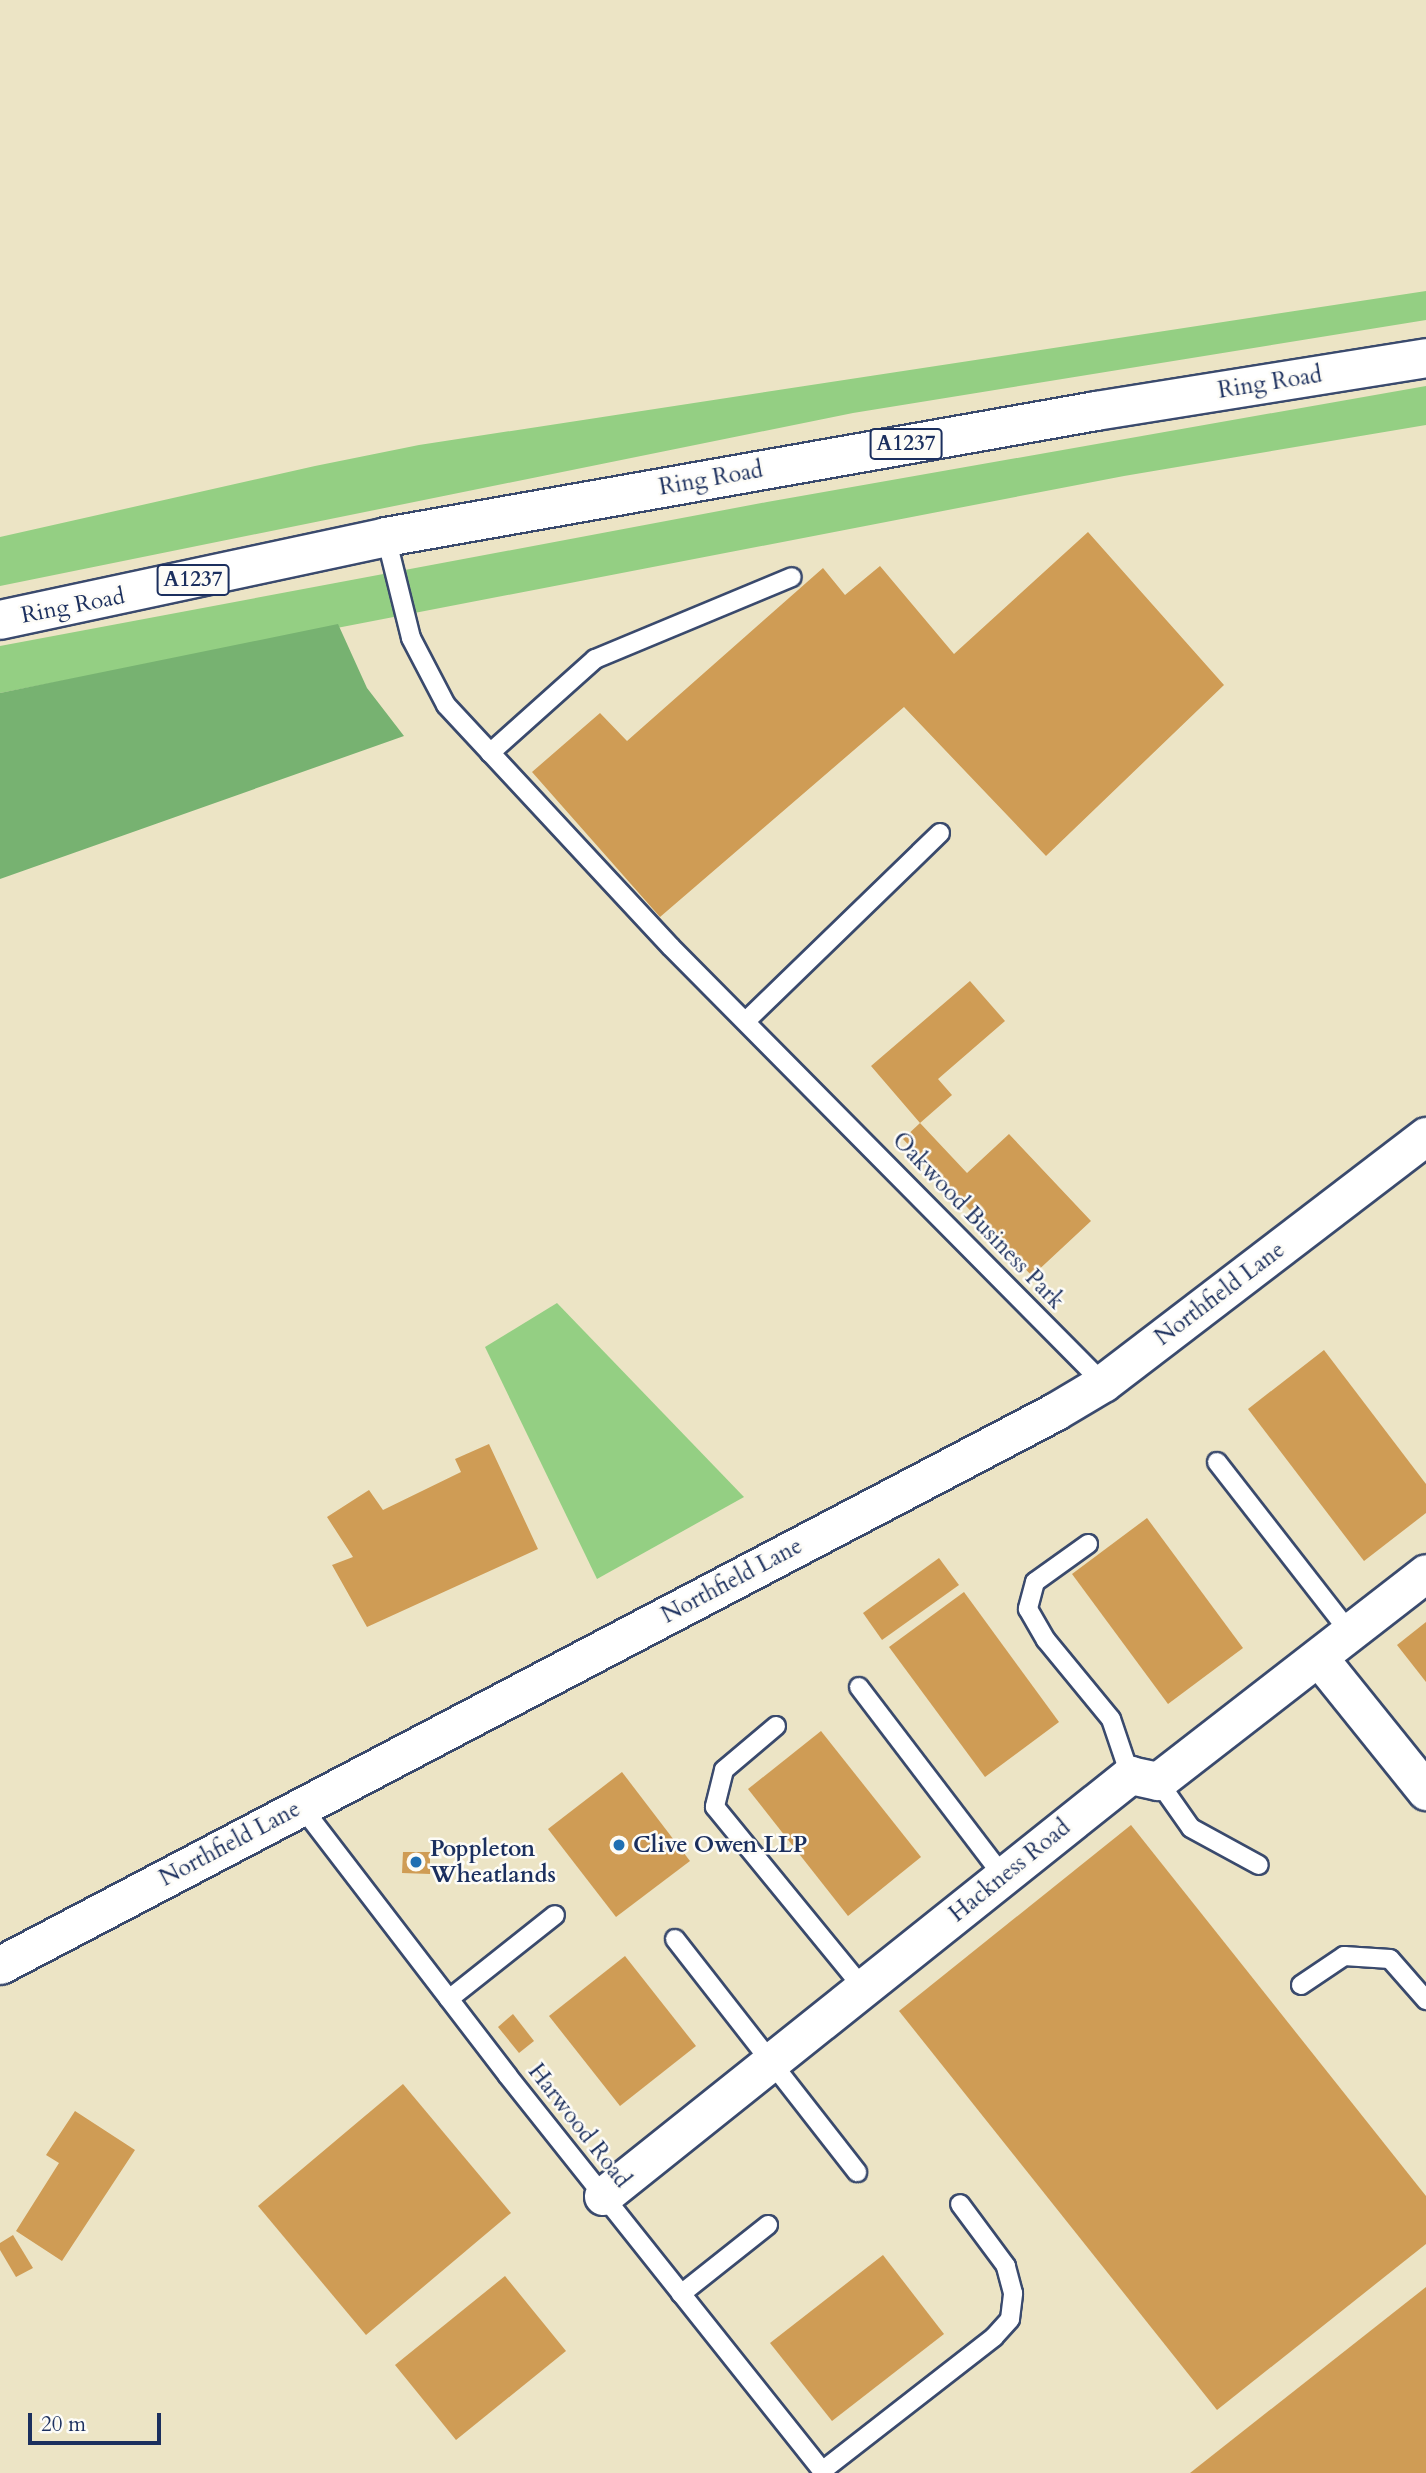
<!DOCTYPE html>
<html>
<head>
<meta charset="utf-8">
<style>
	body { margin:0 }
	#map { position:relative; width:1426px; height:2473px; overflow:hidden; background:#ece4c5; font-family:Cardo,serif }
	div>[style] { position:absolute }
	.green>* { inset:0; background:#94cf83 }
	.forest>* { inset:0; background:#77b271 }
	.building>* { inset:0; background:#cf9c55 }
	.roads { filter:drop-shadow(2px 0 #3a4a6d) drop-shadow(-2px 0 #3a4a6d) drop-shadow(0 2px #3a4a6d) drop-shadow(0 -2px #3a4a6d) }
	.service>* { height:18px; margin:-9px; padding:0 9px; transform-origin:9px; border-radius:9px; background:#fff }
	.minor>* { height:37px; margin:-18.5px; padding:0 18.5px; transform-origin:18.5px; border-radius:18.5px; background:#fff }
	.trunk>* { height:38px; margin:-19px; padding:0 19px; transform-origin:19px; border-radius:19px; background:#fff }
	.dots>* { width:19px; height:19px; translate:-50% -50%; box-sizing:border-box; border:4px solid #fdfcf7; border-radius:50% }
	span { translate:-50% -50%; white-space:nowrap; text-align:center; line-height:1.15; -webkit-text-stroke:5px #fdfcf7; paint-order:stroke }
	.shield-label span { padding:2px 5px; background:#fdfcf7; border:2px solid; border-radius:5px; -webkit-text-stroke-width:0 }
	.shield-label { font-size:21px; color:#1b2f5e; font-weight:700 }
	.street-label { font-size:23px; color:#1b2f5e }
	.poi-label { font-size:23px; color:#1b2f5e; font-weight:700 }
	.left { translate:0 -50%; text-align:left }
	.scale { position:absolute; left:28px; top:2413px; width:133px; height:32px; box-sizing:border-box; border:4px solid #1b2f5e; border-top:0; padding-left:9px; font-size:21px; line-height:24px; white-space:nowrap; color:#1b2f5e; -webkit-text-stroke:5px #fdfcf7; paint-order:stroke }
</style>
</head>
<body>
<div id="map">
	<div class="green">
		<i style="clip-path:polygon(1426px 291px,1426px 320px,853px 413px,0 586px,0 537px,315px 466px,419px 445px)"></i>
		<i style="clip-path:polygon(1426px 386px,1426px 425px,1124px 476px,0 693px,0 646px,767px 502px)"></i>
		<i style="clip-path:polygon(557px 1303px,744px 1497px,597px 1579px,485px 1347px)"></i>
	</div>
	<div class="forest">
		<i style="clip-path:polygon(338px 624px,367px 688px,404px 736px,0 879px,0 693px)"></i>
	</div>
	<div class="building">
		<i style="clip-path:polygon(1088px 532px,1224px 685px,1046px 856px,904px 707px,660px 917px,532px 772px,600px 713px,627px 741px,823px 568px,845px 595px,880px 566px,954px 654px)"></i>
		<i style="clip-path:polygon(970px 981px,1005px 1021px,938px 1079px,952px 1095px,920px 1123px,967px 1173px,1009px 1134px,1091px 1221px,1032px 1276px,903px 1139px,920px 1123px,871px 1066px)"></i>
		<i style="clip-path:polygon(1324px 1350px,1426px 1484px,1426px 1513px,1364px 1561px,1248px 1409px)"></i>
		<i style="clip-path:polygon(489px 1444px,538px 1549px,367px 1627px,332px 1565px,353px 1557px,327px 1517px,369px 1490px,383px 1510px,461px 1472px,455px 1459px)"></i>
		<i style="clip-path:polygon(1147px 1518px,1243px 1648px,1168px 1704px,1072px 1574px)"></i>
		<i style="clip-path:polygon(939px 1558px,959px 1585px,882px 1640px,863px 1613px)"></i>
		<i style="clip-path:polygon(964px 1592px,1059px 1722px,985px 1777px,889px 1647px)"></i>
		<i style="clip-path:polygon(1426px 1622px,1426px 1682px,1397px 1645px)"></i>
		<i style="clip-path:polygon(821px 1731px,921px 1857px,848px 1916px,748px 1789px)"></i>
		<i style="clip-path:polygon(622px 1772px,690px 1861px,616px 1917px,548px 1829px)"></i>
		<i style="clip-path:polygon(1131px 1825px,1426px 2196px,1426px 2244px,1217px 2410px,899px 2011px)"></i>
		<i style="clip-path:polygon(403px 1852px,430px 1852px,430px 1874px,402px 1873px)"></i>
		<i style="clip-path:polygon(625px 1956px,696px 2046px,620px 2106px,549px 2016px)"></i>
		<i style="clip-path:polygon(513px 2014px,534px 2041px,519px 2053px,498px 2027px)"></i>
		<i style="clip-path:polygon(403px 2084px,511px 2213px,366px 2335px,258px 2206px)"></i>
		<i style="clip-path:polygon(75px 2111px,135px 2150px,62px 2261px,16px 2231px,59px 2163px,46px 2155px)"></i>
		<i style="clip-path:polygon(13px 2235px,33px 2268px,16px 2277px,0 2250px,0 2243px)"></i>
		<i style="clip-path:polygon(883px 2255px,944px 2334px,832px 2421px,770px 2343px)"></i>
		<i style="clip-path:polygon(505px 2276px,566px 2351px,456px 2440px,395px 2365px)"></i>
		<i style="clip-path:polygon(1426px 2287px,1426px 2473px,1190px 2473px)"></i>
	</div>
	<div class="roads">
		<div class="service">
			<i style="left:386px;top:537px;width:104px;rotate:76.1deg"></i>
			<i style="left:411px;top:638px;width:76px;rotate:62.4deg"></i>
			<i style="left:446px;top:705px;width:330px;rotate:47.1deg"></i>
			<i style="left:671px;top:947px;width:614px;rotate:45.26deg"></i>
			<i style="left:490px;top:753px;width:141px;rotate:-41.8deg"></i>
			<i style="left:595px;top:659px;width:213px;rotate:-22.6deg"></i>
			<i style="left:746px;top:1021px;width:270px;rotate:-44.1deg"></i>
			<i style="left:1217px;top:1462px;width:217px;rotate:52.1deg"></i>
			<i style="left:1088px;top:1544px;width:65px;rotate:144.4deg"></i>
			<i style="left:1035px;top:1582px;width:28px;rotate:105deg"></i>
			<i style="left:1028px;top:1609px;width:36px;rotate:60deg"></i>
			<i style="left:1046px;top:1640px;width:102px;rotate:50.6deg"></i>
			<i style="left:1111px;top:1719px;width:59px;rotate:71.3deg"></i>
			<i style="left:859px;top:1687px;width:238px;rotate:52.7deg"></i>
			<i style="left:776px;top:1726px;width:68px;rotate:139.8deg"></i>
			<i style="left:724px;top:1770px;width:38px;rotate:104deg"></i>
			<i style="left:715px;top:1807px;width:234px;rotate:50.7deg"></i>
			<i style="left:1158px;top:1781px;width:57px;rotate:54.9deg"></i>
			<i style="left:1191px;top:1828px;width:77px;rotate:28.6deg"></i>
			<i style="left:301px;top:1806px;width:340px;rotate:52.5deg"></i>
			<i style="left:508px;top:2076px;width:507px;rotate:51.48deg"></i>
			<i style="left:675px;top:1939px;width:296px;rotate:52deg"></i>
			<i style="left:1301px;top:1985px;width:52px;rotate:-34deg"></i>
			<i style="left:1344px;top:1956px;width:46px;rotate:3.7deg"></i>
			<i style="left:1390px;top:1959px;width:55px;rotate:48.7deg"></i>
			<i style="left:449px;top:1999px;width:135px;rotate:-38.4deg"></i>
			<i style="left:681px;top:2294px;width:111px;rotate:-38.4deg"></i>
			<i style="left:822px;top:2471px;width:218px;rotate:-37.9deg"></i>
			<i style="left:994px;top:2337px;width:24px;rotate:-48deg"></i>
			<i style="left:1010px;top:2319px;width:26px;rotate:-83deg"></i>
			<i style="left:1013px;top:2293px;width:28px;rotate:-105deg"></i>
			<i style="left:1006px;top:2266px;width:77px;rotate:-126.6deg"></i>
		</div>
		<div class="minor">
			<i style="left:1319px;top:1658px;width:171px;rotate:51.2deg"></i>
			<i style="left:0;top:1965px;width:1192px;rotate:-27.68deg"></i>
			<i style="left:1056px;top:1411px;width:55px;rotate:-30.8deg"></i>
			<i style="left:1103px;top:1383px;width:407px;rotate:-37.4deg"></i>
			<i style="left:603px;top:2196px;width:675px;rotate:-38.62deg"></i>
			<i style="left:1130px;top:1775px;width:29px;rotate:12deg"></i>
			<i style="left:1158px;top:1781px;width:339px;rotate:-37.8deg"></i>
		</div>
		<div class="trunk">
			<i style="left:0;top:620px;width:395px;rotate:-12.1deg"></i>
			<i style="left:386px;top:537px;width:721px;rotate:-10.06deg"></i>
			<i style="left:1096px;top:411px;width:334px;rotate:-9.1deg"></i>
		</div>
	</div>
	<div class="dots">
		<i style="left:619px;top:1845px;background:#1f6fb2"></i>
		<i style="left:416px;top:1862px;background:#1f6fb2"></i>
	</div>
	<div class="shield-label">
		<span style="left:906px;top:444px">A1237</span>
		<span style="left:193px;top:580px">A1237</span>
	</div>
	<div class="street-label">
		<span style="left:1270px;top:383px;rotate:-9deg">Ring Road</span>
		<span style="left:711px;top:479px;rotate:-10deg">Ring Road</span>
		<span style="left:73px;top:606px;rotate:-11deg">Ring Road</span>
		<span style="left:978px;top:1221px;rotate:46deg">Oakwood Business Park</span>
		<span style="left:1220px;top:1294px;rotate:-37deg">Northfield Lane</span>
		<span style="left:732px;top:1581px;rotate:-28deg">Northfield Lane</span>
		<span style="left:230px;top:1844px;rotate:-28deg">Northfield Lane</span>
		<span style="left:1010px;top:1871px;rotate:-39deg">Hackness Road</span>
		<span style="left:579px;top:2126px;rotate:52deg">Harwood Road</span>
	</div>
	<div class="poi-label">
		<span class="left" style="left:633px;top:1845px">Clive Owen LLP</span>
		<span class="left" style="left:430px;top:1862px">Poppleton<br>Wheatlands</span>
	</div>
	<div class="scale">20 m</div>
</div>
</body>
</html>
